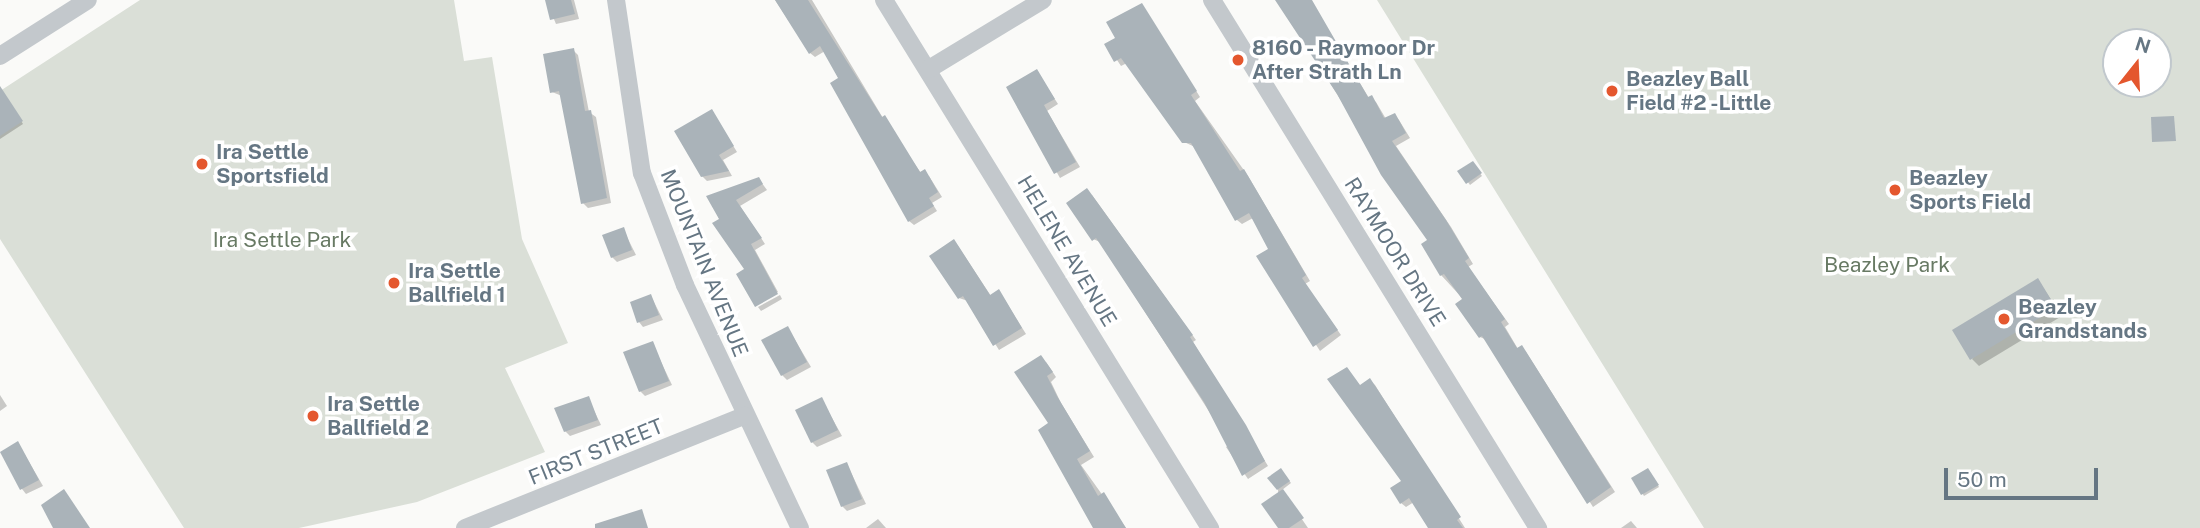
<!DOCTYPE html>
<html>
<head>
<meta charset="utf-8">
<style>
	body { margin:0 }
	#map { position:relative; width:2200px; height:528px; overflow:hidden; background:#fafaf8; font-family:"Public Sans",sans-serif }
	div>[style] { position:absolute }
	.green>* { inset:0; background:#dadfd7 }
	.shadow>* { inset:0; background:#0003 }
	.building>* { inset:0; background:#aab3b9 }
	.minor>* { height:18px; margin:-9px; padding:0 9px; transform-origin:9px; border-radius:9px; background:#c3c8cc }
	.dots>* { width:19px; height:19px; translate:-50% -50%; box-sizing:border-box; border:4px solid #fff; border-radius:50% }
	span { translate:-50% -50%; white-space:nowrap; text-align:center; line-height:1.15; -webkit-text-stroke:7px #fff; paint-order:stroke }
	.poi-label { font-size:21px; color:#657683; font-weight:700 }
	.left { translate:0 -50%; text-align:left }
	.park-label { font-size:21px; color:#687a64 }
	.street-label { font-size:21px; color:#657683 }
	.north { position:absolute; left:2102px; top:28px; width:70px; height:70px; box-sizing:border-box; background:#fff; border:2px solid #c1c8cd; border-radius:50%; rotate:18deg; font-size:19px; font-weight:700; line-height:28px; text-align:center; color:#657683 }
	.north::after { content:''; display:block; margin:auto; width:24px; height:32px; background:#e4572e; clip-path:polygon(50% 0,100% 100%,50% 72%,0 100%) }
	.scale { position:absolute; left:1944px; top:468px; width:154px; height:32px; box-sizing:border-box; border:4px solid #657683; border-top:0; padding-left:9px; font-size:21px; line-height:24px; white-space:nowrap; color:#657683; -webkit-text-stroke:5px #fff; paint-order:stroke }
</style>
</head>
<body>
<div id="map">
	<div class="green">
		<i style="clip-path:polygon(140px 0,454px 0,464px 61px,492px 57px,522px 239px,568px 343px,505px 368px,545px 452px,417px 502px,299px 528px,184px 528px,0 239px,0 91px)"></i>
		<i style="clip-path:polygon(evenodd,1377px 0,2200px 0,2200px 528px,1704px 528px,1377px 0,2116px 42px,2158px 42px,2158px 84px,2116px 84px,2116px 42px)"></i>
	</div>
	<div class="shadow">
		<i style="clip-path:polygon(546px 0,574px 0,579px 19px,556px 24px)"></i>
		<i style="clip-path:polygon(775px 0,812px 0,883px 118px,921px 173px,929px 176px,942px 197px,932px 203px,937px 211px,914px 225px,909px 221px,825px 51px,815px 57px,810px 53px)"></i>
		<i style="clip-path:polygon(1278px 0,1309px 0,1369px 98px,1376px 102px,1386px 119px,1394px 115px,1399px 120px,1410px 138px,1396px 146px,1451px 227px,1473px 264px,1468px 267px,1509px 324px,1505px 327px,1518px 349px,1526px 352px,1615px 492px,1593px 507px,1487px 340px,1480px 337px,1464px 300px,1441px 275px,1429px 241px)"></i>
		<i style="clip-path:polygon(1142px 5px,1200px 97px,1195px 101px,1248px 176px,1310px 281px,1305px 284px,1341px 335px,1320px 351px,1259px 257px,1270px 249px,1253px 218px,1242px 224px,1237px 220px,1195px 147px,1184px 142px,1127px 63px,1121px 66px,1107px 45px,1118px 39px)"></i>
		<i style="clip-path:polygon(573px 50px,578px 55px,589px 112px,596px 117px,611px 203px,588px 208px,583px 203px,562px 96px,552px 92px)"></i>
		<i style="clip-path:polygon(1037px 72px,1058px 104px,1047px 111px,1080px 167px,1060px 178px,1009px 88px)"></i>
		<i style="clip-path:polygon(9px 102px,23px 124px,0 139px,0 104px)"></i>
		<i style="clip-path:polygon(712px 111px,737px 152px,723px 160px,732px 176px,707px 181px,702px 176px)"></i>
		<i style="clip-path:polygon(1474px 165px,1482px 176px,1470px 185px,1460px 171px)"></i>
		<i style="clip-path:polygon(759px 179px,767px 190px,740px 206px,765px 244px,755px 250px,778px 292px,756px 304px,746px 270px,708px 197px)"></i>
		<i style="clip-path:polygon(1092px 195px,1196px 340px,1193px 342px,1268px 466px,1248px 479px,1226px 447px,1230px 444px,1100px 242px,1093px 239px)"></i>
		<i style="clip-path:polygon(623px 229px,636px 255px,617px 262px,612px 257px)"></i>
		<i style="clip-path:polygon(958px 246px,991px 296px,1003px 297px,1026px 334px,999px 350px,968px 301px,959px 298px)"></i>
		<i style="clip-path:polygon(2038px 280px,2062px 316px,1979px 366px,1972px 359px)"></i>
		<i style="clip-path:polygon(780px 295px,782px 299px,761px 311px,758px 307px)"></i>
		<i style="clip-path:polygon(651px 296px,663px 320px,643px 327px,639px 322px)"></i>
		<i style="clip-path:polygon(788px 328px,811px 367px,787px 380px,782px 375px)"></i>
		<i style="clip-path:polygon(652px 343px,672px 385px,645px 396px,640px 391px)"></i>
		<i style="clip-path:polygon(1046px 362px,1056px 377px,1051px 382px,1061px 403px,1094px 457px,1081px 465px,1126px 528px,1095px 528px,1050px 424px)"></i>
		<i style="clip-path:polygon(1347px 369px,1361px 387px,1370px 381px,1375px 385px,1465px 528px,1430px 528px,1414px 502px,1406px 507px,1401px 503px,1403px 482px)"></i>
		<i style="clip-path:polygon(0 395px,7px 406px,0 411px)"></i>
		<i style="clip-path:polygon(588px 398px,601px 425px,570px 436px,565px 431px)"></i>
		<i style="clip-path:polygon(822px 400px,842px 436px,817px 447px,812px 442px)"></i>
		<i style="clip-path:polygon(18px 443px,43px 486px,26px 494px,22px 489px)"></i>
		<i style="clip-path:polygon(847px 464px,866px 504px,847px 511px,842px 506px)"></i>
		<i style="clip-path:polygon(1283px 472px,1291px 483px,1282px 490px,1308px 528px,1279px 528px,1278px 489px)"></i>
		<i style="clip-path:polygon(1650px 472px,1659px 487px,1644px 496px,1633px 479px)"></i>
		<i style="clip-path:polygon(878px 519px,886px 528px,866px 528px)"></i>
		<i style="clip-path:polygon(1631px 521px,1637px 528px,1621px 528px)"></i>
	</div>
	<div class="building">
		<i style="clip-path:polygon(545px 0,571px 0,575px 14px,550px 20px)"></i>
		<i style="clip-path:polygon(775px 0,808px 0,882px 117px,885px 115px,920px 172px,925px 169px,938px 192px,929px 198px,934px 206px,908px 222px,830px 83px,838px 78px,820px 46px,809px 54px)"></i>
		<i style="clip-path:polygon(1275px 0,1312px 0,1368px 97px,1372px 95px,1384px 118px,1395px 113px,1406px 133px,1392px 141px,1446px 220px,1469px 258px,1465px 261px,1505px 319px,1501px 322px,1517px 348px,1522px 345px,1611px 487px,1587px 504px,1482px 336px,1479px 338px,1455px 304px,1462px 299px,1444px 274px,1440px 276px,1421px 244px,1427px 240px,1381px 175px,1337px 94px)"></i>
		<i style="clip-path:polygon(1142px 3px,1197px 91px,1191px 95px,1240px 171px,1244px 169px,1306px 275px,1302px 278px,1338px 330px,1313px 347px,1256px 256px,1268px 249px,1249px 213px,1235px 221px,1191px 143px,1182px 143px,1121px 58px,1114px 62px,1104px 44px,1115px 38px,1106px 22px)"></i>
		<i style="clip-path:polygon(574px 48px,585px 111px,591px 110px,607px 198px,581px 204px,559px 91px,550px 93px,543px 54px)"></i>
		<i style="clip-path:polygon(1037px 69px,1055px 99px,1044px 105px,1076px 162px,1054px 174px,1006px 87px)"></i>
		<i style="clip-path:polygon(0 86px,23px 121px,0 136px)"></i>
		<i style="clip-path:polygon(712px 109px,734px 146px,719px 155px,729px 171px,701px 177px,674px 131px)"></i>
		<i style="clip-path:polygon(2174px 116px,2176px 141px,2152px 142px,2151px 117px)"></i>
		<i style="clip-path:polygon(1473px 161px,1482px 173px,1466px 184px,1457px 171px)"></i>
		<i style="clip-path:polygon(759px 177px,763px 184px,736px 200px,762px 238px,751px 244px,778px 294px,755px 307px,736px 274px,744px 269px,712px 223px,719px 219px,706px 196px)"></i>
		<i style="clip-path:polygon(1087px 188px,1193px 335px,1190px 337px,1246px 425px,1265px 461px,1242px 476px,1204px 402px,1096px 238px,1092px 241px,1066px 203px)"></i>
		<i style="clip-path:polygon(624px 227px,632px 250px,611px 258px,602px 235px)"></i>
		<i style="clip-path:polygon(954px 239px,990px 295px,999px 289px,1022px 328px,993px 346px,963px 296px,958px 299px,929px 256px)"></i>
		<i style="clip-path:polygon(2038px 278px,2056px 308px,1970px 360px,1952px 330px)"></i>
		<i style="clip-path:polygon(651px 294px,659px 315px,637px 323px,630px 302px)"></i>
		<i style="clip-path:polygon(788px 326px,807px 362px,781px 376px,761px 340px)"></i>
		<i style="clip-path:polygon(653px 341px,669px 381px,639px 392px,623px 352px)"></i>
		<i style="clip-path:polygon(1041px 355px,1053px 372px,1047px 376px,1057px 396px,1090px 451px,1077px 459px,1098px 496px,1104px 492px,1126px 528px,1093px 528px,1038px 430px,1048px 423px,1014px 372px)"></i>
		<i style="clip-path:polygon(1347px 367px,1360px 385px,1370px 378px,1461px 517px,1457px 520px,1463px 528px,1428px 528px,1409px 498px,1400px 504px,1390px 488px,1401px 481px,1327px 379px)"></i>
		<i style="clip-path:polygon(589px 396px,598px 420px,564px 432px,554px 408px)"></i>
		<i style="clip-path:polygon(822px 397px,838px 430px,811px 443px,795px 410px)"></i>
		<i style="clip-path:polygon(18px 441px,39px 480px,20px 490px,0 452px)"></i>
		<i style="clip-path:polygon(847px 462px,862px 499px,841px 507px,826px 470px)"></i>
		<i style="clip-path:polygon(1281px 468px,1290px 481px,1277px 490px,1267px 478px)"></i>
		<i style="clip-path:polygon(1648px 468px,1659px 485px,1641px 495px,1631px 478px)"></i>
		<i style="clip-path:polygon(64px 489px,90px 528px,53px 528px,41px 505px)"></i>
		<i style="clip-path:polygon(1283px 489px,1304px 518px,1289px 528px,1278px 528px,1261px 504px)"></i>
		<i style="clip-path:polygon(642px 509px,648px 528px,595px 528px,595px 524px)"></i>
	</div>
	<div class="minor">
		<i style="left:616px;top:0;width:175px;rotate:81.5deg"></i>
		<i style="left:642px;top:173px;width:120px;rotate:69deg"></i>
		<i style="left:685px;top:285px;width:269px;rotate:64.7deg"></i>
		<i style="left:884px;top:0;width:621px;rotate:58.31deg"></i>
		<i style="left:1212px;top:0;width:621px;rotate:58.31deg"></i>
		<i style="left:0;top:56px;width:104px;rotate:-32.5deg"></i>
		<i style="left:929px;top:69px;width:133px;rotate:-31.2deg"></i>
		<i style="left:465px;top:528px;width:301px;rotate:-21.9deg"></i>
	</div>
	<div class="dots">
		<i style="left:1238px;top:60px;background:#e4572e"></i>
		<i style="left:1612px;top:91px;background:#e4572e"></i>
		<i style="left:202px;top:164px;background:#e4572e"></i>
		<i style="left:1895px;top:190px;background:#e4572e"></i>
		<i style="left:394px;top:283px;background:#e4572e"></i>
		<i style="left:2004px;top:319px;background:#e4572e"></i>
		<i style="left:313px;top:416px;background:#e4572e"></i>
	</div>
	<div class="poi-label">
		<span class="left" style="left:1252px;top:60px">8160 - Raymoor Dr<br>After Strath Ln</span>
		<span class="left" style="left:1626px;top:91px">Beazley Ball<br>Field #2 -Little</span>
		<span class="left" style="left:216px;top:164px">Ira Settle<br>Sportsfield</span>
		<span class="left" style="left:1909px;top:190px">Beazley<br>Sports Field</span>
		<span class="left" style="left:408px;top:283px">Ira Settle<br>Ballfield 1</span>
		<span class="left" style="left:2018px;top:319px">Beazley<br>Grandstands</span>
		<span class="left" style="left:327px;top:416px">Ira Settle<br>Ballfield 2</span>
	</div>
	<div class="park-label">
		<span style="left:282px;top:240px">Ira Settle Park</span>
		<span style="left:1887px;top:265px">Beazley Park</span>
	</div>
	<div class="street-label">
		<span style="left:1067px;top:251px;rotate:59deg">HELENE AVENUE</span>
		<span style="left:1395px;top:252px;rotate:58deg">RAYMOOR DRIVE</span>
		<span style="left:704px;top:263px;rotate:68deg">MOUNTAIN AVENUE</span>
		<span style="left:596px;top:452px;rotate:-22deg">FIRST STREET</span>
	</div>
	<div class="north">N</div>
	<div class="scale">50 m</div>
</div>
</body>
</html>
